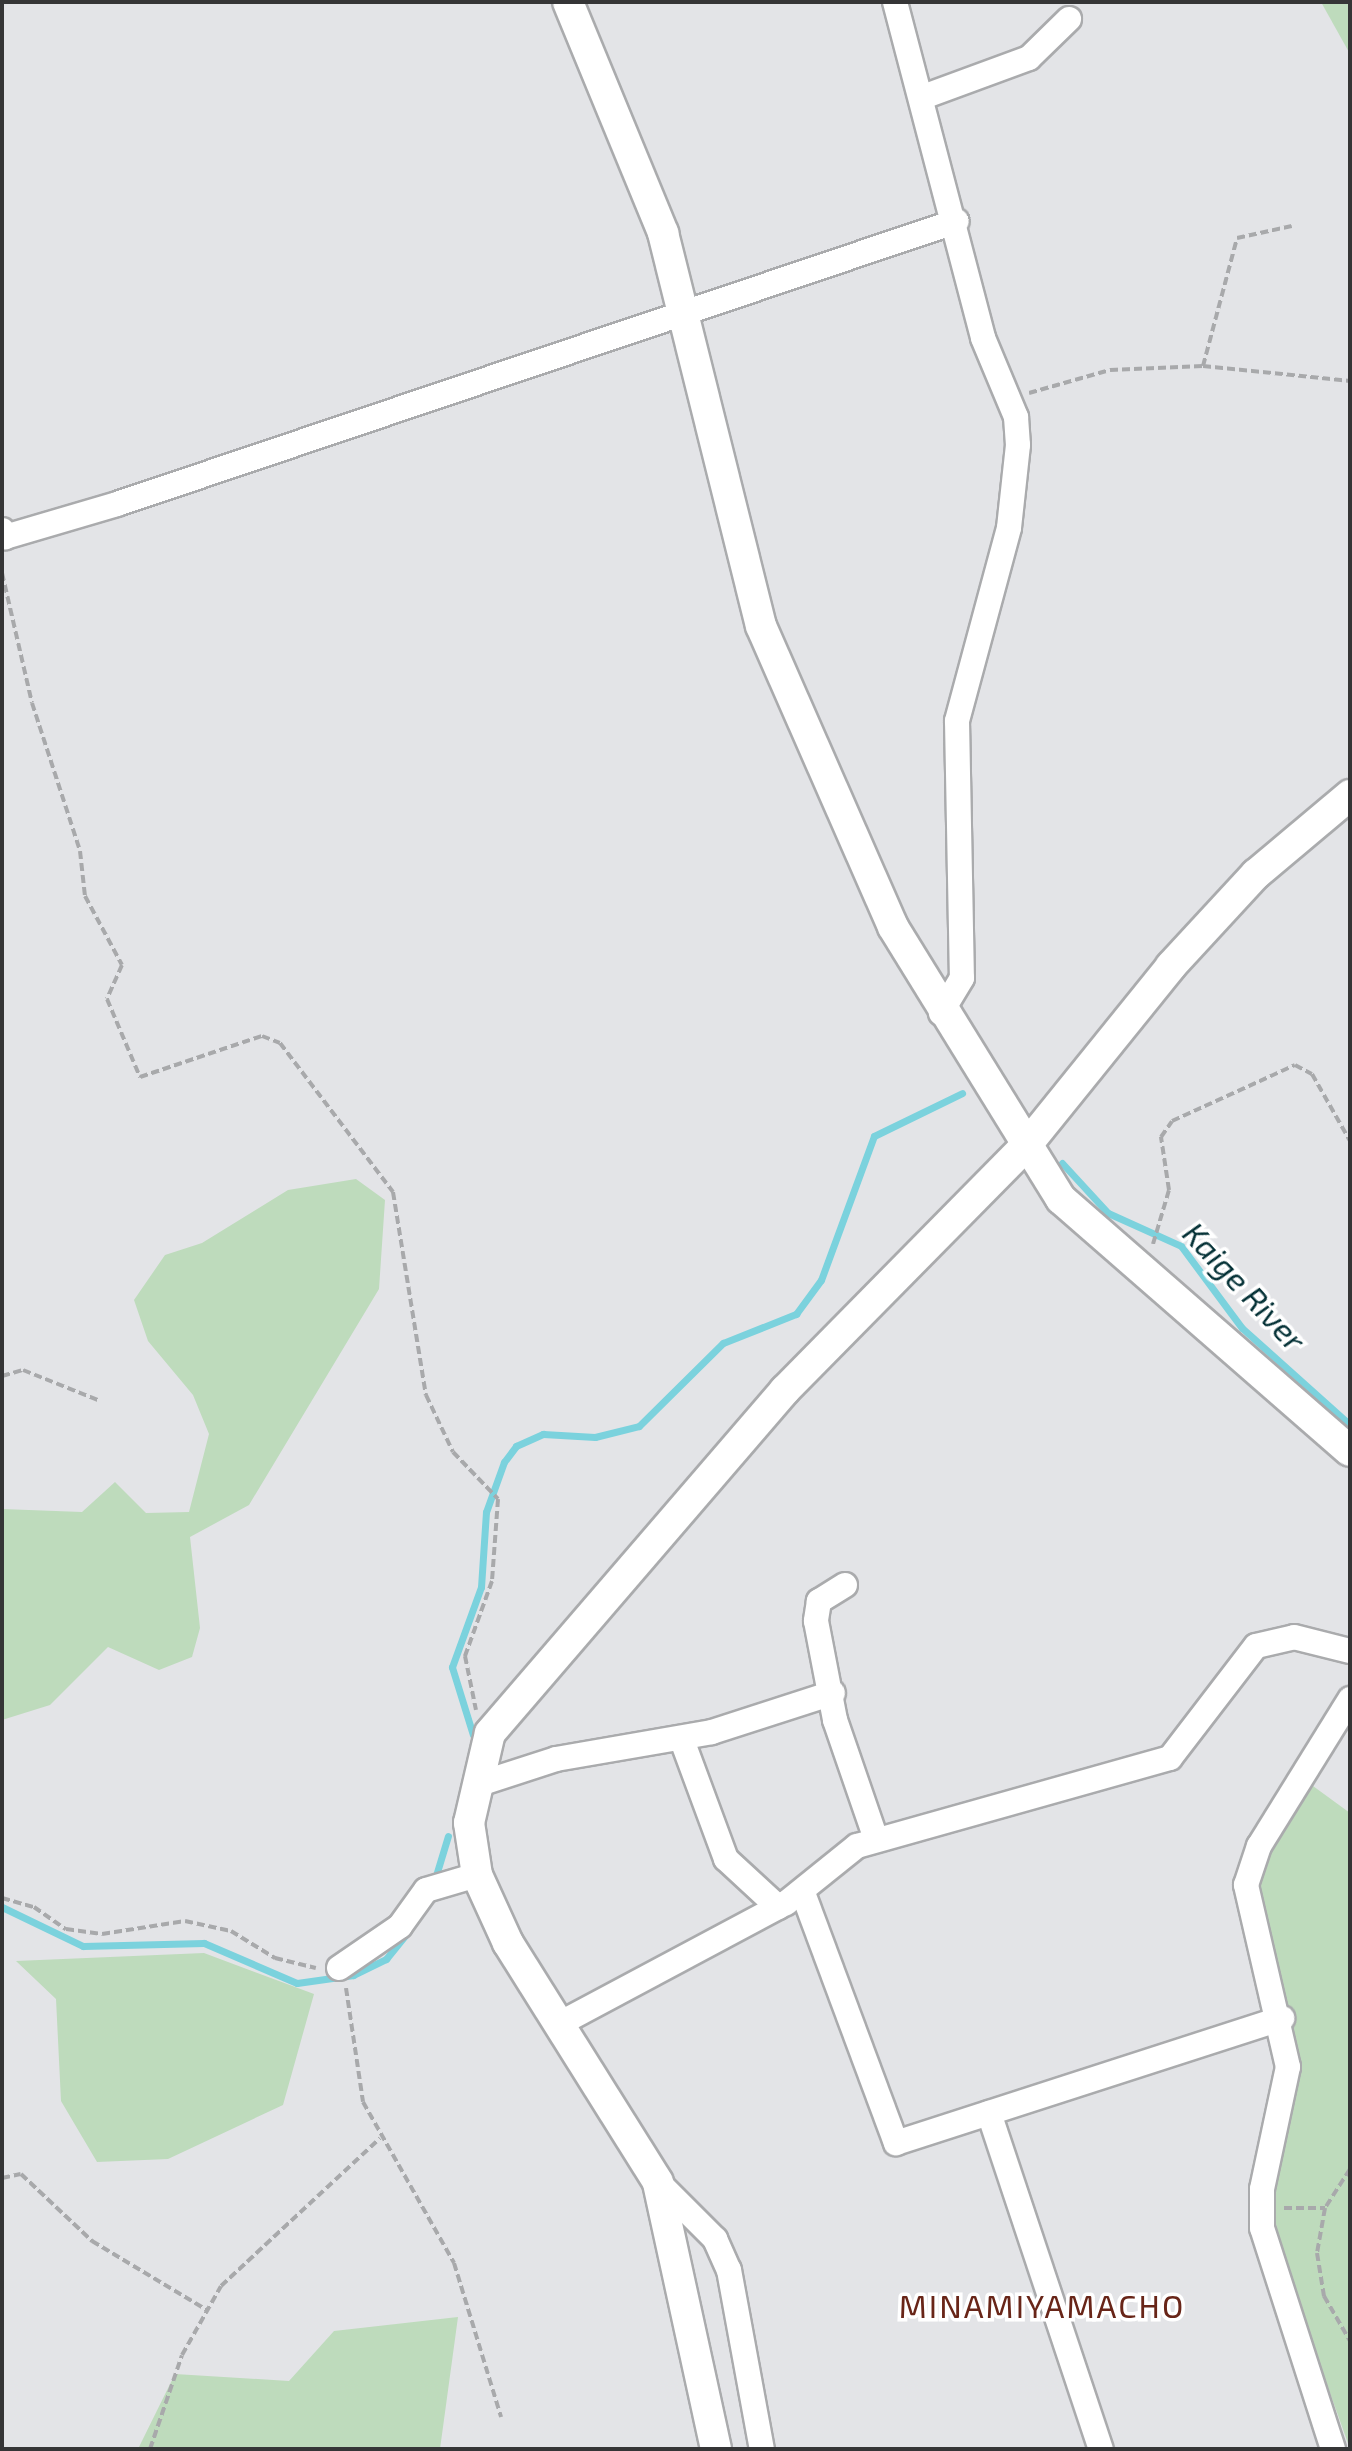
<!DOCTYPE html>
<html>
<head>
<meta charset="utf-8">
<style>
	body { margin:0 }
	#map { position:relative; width:1352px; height:2451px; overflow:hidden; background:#e3e4e7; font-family:"Exo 2",sans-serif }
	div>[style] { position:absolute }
	.green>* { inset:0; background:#bedbbc }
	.stream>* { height:7px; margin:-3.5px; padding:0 3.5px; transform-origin:3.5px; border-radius:3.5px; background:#7bd2dd }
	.path>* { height:4px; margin-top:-2px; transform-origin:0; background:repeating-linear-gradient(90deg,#a8a9ab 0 8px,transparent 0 12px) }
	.roads { filter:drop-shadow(2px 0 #aaabad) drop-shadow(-2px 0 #aaabad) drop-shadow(0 2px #aaabad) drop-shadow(0 -2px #aaabad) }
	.minor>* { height:24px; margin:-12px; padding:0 12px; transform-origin:12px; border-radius:12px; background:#fff }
	.tertiary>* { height:30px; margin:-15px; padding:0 15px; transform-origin:15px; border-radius:15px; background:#fff }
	span { translate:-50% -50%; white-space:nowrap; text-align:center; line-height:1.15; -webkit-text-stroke:7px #fff; paint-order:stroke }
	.water-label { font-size:32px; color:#033035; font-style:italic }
	.neighbourhood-label { font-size:32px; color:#682518; letter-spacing:2px }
	.frame { position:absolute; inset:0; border:4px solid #353536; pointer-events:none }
</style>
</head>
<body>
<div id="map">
	<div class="green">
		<i style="clip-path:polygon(1321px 2px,1350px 2px,1350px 54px)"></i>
		<i style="clip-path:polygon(356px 1179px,385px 1200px,379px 1289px,249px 1505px,190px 1537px,200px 1628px,192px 1657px,159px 1670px,108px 1647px,50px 1705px,2px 1720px,2px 1509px,82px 1512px,115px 1482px,146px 1513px,189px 1512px,209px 1434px,193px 1395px,148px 1341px,134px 1300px,165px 1255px,202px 1243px,288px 1190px)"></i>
		<i style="clip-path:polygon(1313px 1786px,1350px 1813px,1350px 2449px,1283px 2261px,1273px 2208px,1300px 2056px,1251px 1906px,1261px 1863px)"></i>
		<i style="clip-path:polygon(204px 1953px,314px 1994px,283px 2105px,168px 2159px,97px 2162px,61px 2101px,56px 1999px,16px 1961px)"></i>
		<i style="clip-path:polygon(458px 2317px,440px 2449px,138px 2449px,175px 2374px,289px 2381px,334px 2331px)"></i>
	</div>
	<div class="stream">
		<i style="left:1062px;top:1163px;width:68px;rotate:47.4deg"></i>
		<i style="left:1108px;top:1213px;width:80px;rotate:24.3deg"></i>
		<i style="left:1181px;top:1246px;width:102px;rotate:53.4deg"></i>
		<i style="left:1242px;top:1328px;width:145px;rotate:41.9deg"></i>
		<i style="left:473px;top:1735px;width:71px;rotate:-107.2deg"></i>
		<i style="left:452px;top:1667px;width:85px;rotate:-70.1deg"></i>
		<i style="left:481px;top:1587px;width:75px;rotate:-86.2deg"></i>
		<i style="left:486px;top:1512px;width:53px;rotate:-70.2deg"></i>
		<i style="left:504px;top:1462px;width:20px;rotate:-53deg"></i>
		<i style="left:516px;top:1446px;width:30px;rotate:-24deg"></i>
		<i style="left:543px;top:1434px;width:52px;rotate:3.3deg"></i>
		<i style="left:595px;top:1437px;width:45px;rotate:-14deg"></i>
		<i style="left:639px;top:1426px;width:118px;rotate:-44.7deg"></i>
		<i style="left:723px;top:1343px;width:79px;rotate:-21.7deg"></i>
		<i style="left:796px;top:1314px;width:42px;rotate:-53.7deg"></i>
		<i style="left:821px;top:1280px;width:153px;rotate:-69.8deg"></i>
		<i style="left:874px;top:1136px;width:98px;rotate:-26deg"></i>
		<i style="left:434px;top:1882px;width:48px;rotate:-73.1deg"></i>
		<i style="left:2px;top:1907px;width:90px;rotate:25.7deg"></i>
		<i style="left:83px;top:1946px;width:121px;rotate:-1.4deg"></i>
		<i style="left:204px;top:1943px;width:101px;rotate:23.3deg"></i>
		<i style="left:297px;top:1983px;width:57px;rotate:-8.1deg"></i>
		<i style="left:353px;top:1975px;width:37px;rotate:-26deg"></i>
		<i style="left:386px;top:1959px;width:36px;rotate:-51deg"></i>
	</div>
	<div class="path">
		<i style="left:1203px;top:366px;width:132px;rotate:-75.1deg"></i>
		<i style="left:1237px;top:238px;width:56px;rotate:-12.3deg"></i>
		<i style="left:1029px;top:393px;width:84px;rotate:-15.9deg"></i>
		<i style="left:1110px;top:370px;width:93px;rotate:-2.5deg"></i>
		<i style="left:1203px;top:366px;width:148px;rotate:5.8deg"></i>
		<i style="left:2px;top:573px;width:133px;rotate:77deg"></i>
		<i style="left:32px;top:703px;width:156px;rotate:72deg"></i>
		<i style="left:80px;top:851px;width:45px;rotate:83.7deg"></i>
		<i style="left:85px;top:896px;width:78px;rotate:61.8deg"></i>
		<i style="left:122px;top:965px;width:37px;rotate:114deg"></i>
		<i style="left:107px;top:999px;width:85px;rotate:67.1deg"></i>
		<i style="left:140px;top:1077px;width:129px;rotate:-18.6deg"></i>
		<i style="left:262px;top:1036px;width:19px;rotate:21deg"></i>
		<i style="left:280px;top:1043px;width:187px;rotate:52.8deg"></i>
		<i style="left:393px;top:1192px;width:206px;rotate:80.8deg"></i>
		<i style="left:426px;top:1395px;width:63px;rotate:64.7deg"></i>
		<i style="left:453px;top:1452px;width:65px;rotate:46.2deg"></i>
		<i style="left:498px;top:1499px;width:82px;rotate:94.2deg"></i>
		<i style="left:492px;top:1581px;width:80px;rotate:109.8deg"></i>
		<i style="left:465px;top:1656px;width:55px;rotate:78.5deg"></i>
		<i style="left:1153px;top:1244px;width:56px;rotate:-73.5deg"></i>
		<i style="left:1169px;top:1190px;width:54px;rotate:-98.6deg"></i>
		<i style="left:1161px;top:1137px;width:19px;rotate:-55deg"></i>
		<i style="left:1172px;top:1121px;width:135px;rotate:-24.5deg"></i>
		<i style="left:1295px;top:1065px;width:19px;rotate:28deg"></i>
		<i style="left:1312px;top:1074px;width:77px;rotate:60.4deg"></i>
		<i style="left:2px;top:1376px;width:22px;rotate:-16deg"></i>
		<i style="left:23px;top:1370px;width:83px;rotate:21.9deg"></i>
		<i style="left:2px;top:1898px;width:33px;rotate:16deg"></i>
		<i style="left:34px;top:1907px;width:39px;rotate:35deg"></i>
		<i style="left:66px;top:1929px;width:36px;rotate:8deg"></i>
		<i style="left:102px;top:1934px;width:84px;rotate:-8.9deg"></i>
		<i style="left:185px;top:1921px;width:47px;rotate:12.3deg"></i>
		<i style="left:231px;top:1931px;width:52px;rotate:31.5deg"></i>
		<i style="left:275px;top:1958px;width:42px;rotate:13.7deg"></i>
		<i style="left:346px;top:1988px;width:115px;rotate:81.5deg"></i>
		<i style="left:363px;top:2102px;width:185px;rotate:60.5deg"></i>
		<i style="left:454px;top:2263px;width:161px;rotate:73deg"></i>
		<i style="left:1350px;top:2169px;width:46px;rotate:122.7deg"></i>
		<i style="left:1325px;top:2208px;width:46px;rotate:100.1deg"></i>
		<i style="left:1317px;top:2253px;width:44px;rotate:80.8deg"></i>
		<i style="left:1324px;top:2296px;width:52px;rotate:60deg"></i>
		<i style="left:2px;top:2178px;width:19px;rotate:-12deg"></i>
		<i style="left:21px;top:2174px;width:98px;rotate:43.3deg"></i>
		<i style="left:92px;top:2241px;width:134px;rotate:31deg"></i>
		<i style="left:1284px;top:2208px;width:41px"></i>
		<i style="left:150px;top:2449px;width:99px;rotate:-71.2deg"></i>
		<i style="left:182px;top:2355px;width:79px;rotate:-60.5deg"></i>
		<i style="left:221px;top:2286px;width:217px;rotate:-42.9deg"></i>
	</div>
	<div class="roads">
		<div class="minor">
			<i style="left:895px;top:2px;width:347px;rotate:75.3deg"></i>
			<i style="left:983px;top:338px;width:86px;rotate:67.3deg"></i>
			<i style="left:1016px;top:417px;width:28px;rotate:86deg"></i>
			<i style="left:1018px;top:445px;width:83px;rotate:96.2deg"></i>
			<i style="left:1009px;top:528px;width:200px;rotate:105.1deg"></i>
			<i style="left:957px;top:721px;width:257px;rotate:88.9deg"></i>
			<i style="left:962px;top:978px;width:41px;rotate:121deg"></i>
			<i style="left:923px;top:97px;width:113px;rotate:-20.2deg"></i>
			<i style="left:1029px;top:58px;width:56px;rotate:-44.3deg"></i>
			<i style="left:2px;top:530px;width:8px;rotate:67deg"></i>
			<i style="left:5px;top:537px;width:117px;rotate:-16.4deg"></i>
			<i style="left:117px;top:504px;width:886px;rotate:-18.62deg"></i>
			<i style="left:845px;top:1585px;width:31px;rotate:148deg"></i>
			<i style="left:819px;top:1601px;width:20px;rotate:99deg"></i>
			<i style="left:816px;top:1621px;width:101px;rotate:79.1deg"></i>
			<i style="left:835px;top:1720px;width:126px;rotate:71deg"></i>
			<i style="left:682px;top:1740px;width:127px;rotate:69.7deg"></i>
			<i style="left:726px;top:1859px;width:71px;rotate:42.7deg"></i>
			<i style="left:476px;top:1785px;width:84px;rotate:-18deg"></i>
			<i style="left:556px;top:1759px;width:158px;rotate:-9.8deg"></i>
			<i style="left:712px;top:1732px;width:127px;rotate:-17.9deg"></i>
			<i style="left:803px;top:1893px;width:267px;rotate:69.6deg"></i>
			<i style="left:896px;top:2143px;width:406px;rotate:-17.9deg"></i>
			<i style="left:339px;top:1968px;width:74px;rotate:-34.5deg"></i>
			<i style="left:400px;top:1926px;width:44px;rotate:-54.2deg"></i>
			<i style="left:426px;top:1890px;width:53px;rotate:-16.4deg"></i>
			<i style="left:561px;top:2023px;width:255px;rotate:-28.1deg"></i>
			<i style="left:786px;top:1903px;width:91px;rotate:-38.8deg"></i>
			<i style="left:857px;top:1846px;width:325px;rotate:-15.7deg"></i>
			<i style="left:1170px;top:1758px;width:141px;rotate:-52.5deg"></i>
			<i style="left:1256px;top:1646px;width:39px;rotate:-13deg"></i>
			<i style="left:1294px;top:1637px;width:58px;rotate:14deg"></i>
			<i style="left:989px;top:2113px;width:354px;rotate:71.6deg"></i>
			<i style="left:658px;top:2182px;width:81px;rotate:45deg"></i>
			<i style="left:715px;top:2239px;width:34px;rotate:66deg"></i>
			<i style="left:729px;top:2270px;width:182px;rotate:79.6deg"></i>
			<i style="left:1333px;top:2449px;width:232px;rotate:-107.8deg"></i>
			<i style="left:1262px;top:2228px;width:39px;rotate:-90deg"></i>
			<i style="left:1262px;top:2189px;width:125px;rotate:-78deg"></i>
			<i style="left:1288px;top:2067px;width:187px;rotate:-103deg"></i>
			<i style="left:1246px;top:1885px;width:41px;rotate:-71.6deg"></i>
			<i style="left:1259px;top:1846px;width:173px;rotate:-58.2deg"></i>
		</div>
		<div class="tertiary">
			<i style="left:568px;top:2px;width:250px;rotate:67.6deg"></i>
			<i style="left:663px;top:233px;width:405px;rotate:76deg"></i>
			<i style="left:761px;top:626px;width:329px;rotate:66.3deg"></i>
			<i style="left:893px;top:927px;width:320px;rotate:58.3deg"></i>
			<i style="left:1061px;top:1199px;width:383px;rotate:41.1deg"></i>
			<i style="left:716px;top:2449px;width:273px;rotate:-102.3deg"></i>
			<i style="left:658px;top:2182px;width:282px;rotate:-122.1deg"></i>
			<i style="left:508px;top:1943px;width:75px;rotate:-114.5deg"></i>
			<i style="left:477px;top:1875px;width:53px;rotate:-98.7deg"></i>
			<i style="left:469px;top:1823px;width:92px;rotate:-76.9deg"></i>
			<i style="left:490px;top:1733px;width:452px;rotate:-49.3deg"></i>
			<i style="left:785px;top:1390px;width:343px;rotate:-45.4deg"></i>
			<i style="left:1026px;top:1146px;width:231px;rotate:-51.1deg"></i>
			<i style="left:1171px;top:966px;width:125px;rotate:-47.3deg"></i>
			<i style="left:1256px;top:874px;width:123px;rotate:-40deg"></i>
		</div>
	</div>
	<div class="water-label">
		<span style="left:1245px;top:1286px;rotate:47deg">Kaige River</span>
	</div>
	<div class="neighbourhood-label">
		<span style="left:1042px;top:2305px">MINAMIYAMACHO</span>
	</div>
	<div class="frame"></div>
</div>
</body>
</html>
